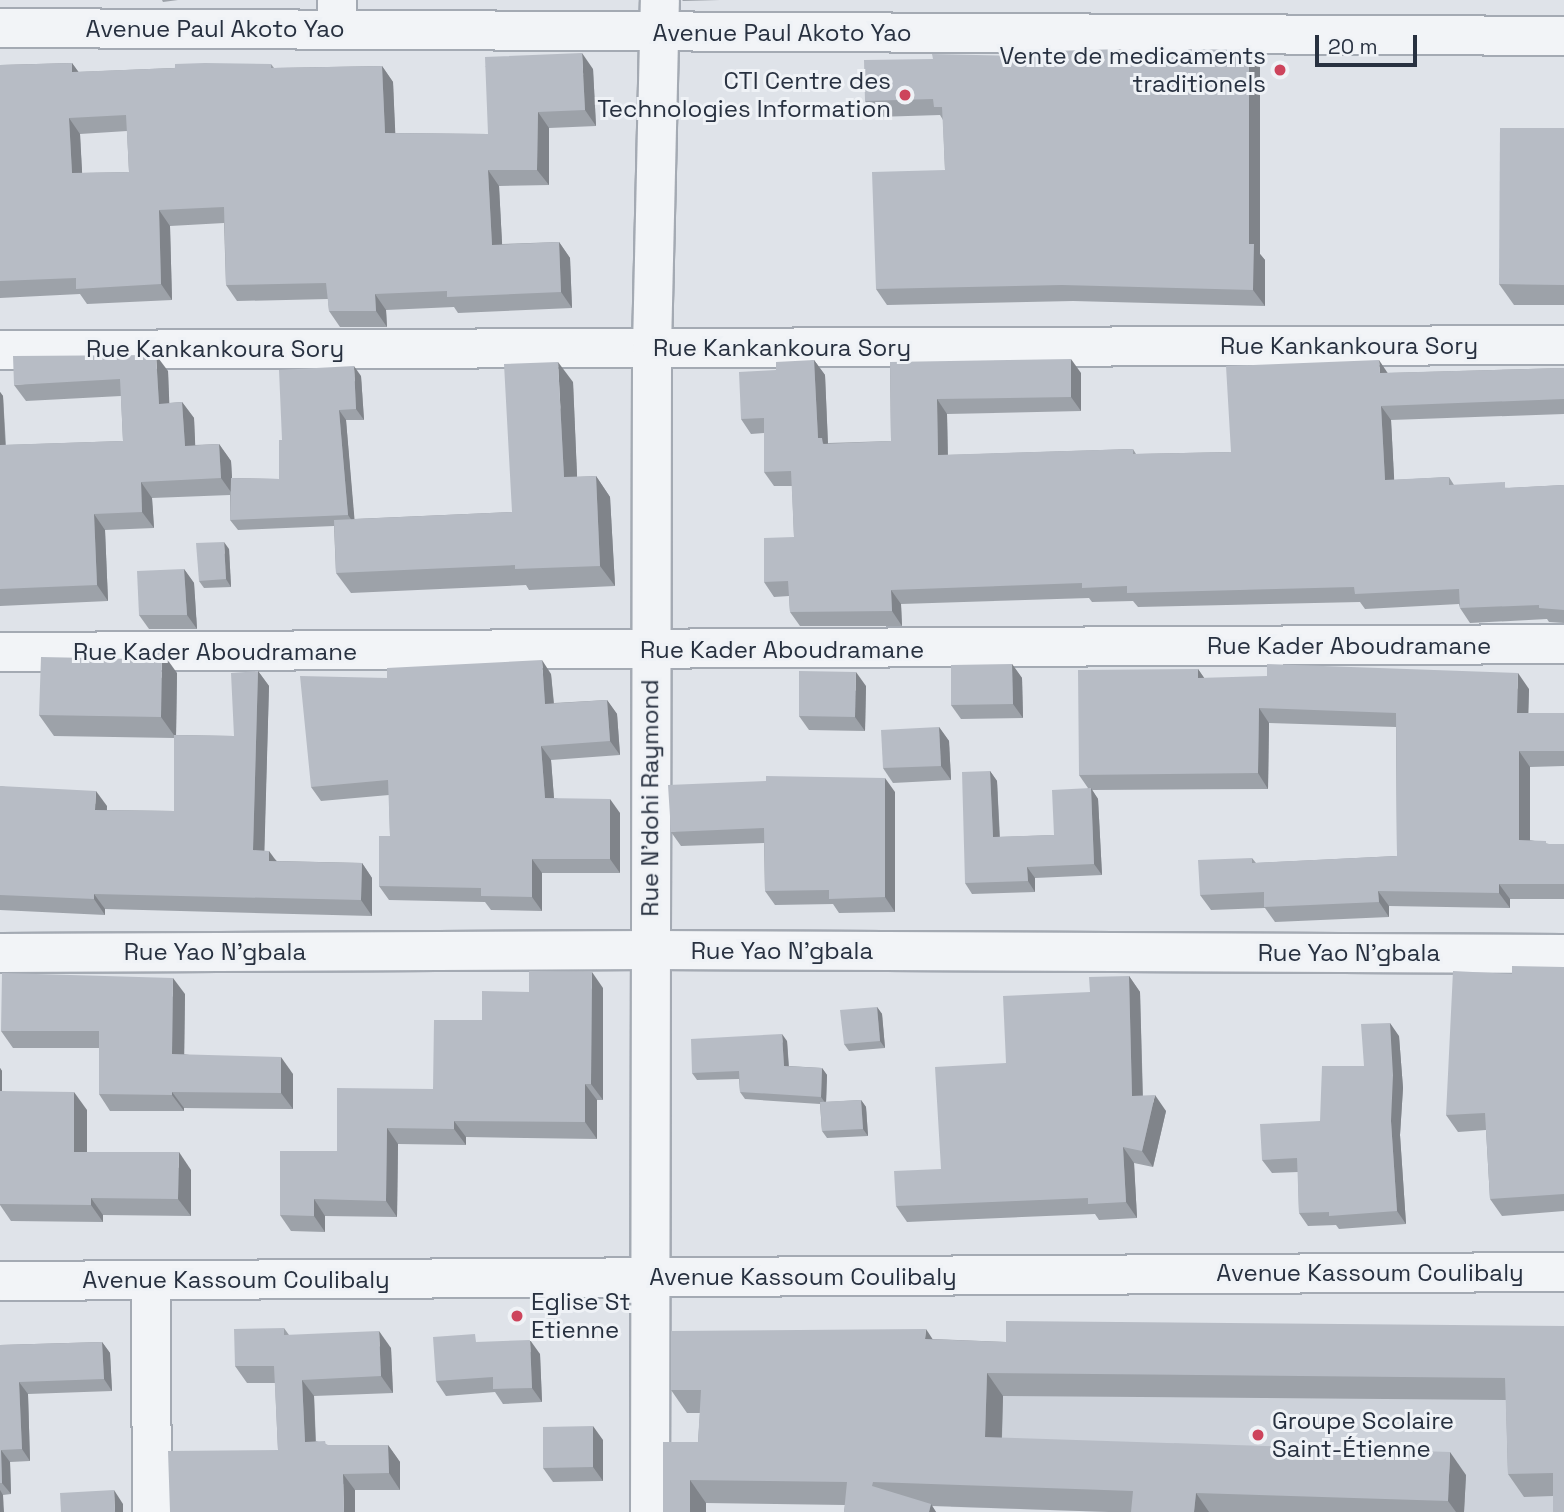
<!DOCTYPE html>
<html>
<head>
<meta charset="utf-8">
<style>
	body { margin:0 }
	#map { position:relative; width:1564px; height:1512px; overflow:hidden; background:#dfe3e9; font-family:"Space Grotesk",sans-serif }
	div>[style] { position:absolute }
	.built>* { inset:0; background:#cdd2da }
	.roads { filter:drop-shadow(2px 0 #a4aab3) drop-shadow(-2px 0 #a4aab3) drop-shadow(0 2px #a4aab3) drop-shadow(0 -2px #a4aab3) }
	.minor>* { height:38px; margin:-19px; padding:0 19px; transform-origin:19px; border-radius:19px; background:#f2f4f7 }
	.tertiary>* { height:38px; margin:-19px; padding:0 19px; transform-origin:19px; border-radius:19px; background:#f2f4f7 }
	.wall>* { inset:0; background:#9da2a9 }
	.shaded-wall>* { inset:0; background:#80848a }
	.building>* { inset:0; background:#b7bcc5 }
	.dots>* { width:19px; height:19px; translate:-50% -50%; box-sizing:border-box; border:4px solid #eff2f6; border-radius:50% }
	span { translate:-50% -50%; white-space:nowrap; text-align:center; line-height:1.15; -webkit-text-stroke:6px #eff2f6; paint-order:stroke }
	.street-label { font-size:24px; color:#283140 }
	.poi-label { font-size:24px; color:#283140 }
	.right { translate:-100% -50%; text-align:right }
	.left { translate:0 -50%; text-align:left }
	.scale { position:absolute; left:1315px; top:35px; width:102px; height:32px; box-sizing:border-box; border:4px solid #283140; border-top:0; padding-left:9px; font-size:21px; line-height:24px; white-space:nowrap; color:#283140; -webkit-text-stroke:5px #eff2f6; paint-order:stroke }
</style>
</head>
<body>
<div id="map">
	<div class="built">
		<i style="clip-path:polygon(1564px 1348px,1564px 1512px,1109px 1512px,951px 1507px,955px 1351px)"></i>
	</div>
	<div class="roads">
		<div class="minor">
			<i style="left:337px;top:0;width:30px;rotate:88deg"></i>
			<i style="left:0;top:350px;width:1564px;rotate:-0.18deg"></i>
			<i style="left:0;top:652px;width:1564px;rotate:-0.29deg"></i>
			<i style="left:0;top:953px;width:650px;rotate:-0.26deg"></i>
			<i style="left:650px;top:950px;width:914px;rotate:0.25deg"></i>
			<i style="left:151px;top:1280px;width:232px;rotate:89.8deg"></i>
			<i style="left:650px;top:1512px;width:1164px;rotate:-89.9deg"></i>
			<i style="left:652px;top:348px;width:348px;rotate:-88.7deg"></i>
		</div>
		<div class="tertiary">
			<i style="left:0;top:28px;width:1564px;rotate:0.29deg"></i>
			<i style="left:0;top:1281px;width:1564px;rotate:-0.33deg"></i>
		</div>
	</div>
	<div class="wall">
		<i style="clip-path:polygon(162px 0,178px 0,163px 2px)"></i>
		<i style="clip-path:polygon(682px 0,720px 0,683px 1px)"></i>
		<i style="clip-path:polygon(1121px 49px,1126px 56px,1188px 54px,1249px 50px,1260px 66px,1260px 254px,1265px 260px,1265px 306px,1073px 301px,887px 305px,876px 289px,945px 170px,943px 120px,940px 115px,876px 117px,865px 101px,933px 59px,1020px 56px)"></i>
		<i style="clip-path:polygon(evenodd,72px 63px,78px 72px,271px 64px,274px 68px,382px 66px,393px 82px,395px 133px,488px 134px,593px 69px,596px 126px,549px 128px,549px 185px,499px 186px,502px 244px,559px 242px,570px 258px,572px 308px,458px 313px,454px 307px,386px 310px,387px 327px,340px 327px,329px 311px,328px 299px,237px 301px,226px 285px,224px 223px,170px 226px,172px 300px,87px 304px,80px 294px,0 298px,0 65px,72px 63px,127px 131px,129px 172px,82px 173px,80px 134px,127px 131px)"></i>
		<i style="clip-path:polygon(1564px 128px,1564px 305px,1514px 305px,1499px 284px)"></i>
		<i style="clip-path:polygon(814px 360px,825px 375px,828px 443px,891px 441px,890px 362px,1081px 373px,1081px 411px,947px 414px,948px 455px,1133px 449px,1136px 454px,1231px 452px,1388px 373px,1564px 368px,1564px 414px,1391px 420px,1394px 480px,1449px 477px,1454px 485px,1509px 488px,1564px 485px,1564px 623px,1549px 622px,1547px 619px,1470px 623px,1460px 608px,1459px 604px,1365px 609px,1360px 602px,1138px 607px,1133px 601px,1092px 602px,1089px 598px,901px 604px,902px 626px,800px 626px,790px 612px,789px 596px,774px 597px,764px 582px,794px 537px,792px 486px,774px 486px,764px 472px,764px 433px,751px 434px,741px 419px,776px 370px)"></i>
		<i style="clip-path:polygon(168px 371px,169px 403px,182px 402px,194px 418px,195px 445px,219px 444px,231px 461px,232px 478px,279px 479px,282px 440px,361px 376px,364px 420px,346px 420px,354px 519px,512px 512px,573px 382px,577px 477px,596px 476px,610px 497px,615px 586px,529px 590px,526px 585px,351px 593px,336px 573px,334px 526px,238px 530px,230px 520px,230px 495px,152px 498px,154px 528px,105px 530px,108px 601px,0 606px,0 392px,3px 396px,6px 445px,123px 441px,121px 396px,26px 401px,14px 385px)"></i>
		<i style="clip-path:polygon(229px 549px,231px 587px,204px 588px,199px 581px)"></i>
		<i style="clip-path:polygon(184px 569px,194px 583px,197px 629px,149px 629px,139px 615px)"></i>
		<i style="clip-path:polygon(1012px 664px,1022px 678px,1023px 718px,961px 719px,951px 705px)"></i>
		<i style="clip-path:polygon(1198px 669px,1204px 678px,1529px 689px,1528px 713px,1564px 713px,1564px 766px,1530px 767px,1530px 840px,1549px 844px,1564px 844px,1564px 899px,1510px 899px,1510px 908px,1389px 906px,1389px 917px,1275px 922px,1265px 908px,1211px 910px,1200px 895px,1252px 858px,1256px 863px,1397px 856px,1396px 727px,1269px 723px,1268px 789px,1092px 790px,1098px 799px,1102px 875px,1035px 878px,1035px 892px,972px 894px,965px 883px,990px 771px,997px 781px,1000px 837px,1054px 835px,1088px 788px,1079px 775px)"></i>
		<i style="clip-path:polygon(258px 671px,269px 686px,264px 851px,277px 861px,362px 863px,372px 878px,372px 916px,105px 909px,105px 915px,0 910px,0 786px,107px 806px,107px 810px,174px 811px,174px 738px,54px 736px,39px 715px,177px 673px,176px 735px,234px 736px)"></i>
		<i style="clip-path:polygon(551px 674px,554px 703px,607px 700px,617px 714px,620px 755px,551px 760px,554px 798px,620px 813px,620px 873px,542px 873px,542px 911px,491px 910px,485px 902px,389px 900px,379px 886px,390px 836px,389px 795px,321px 801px,311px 787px,387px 678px)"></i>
		<i style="clip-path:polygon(866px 686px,865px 731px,809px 730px,799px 716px)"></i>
		<i style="clip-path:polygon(939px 727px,949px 741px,951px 780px,893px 783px,883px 768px)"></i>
		<i style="clip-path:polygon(895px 792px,895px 912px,839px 913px,833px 904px,775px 905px,765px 891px,764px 843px,681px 846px,671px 832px)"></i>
		<i style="clip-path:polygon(1564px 967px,1564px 1211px,1502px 1216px,1490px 1199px,1486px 1130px,1458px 1132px,1446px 1115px,1512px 974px)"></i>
		<i style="clip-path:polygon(1129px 976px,1140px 992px,1143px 1096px,1166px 1111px,1153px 1167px,1134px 1163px,1137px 1218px,1099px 1220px,1095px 1214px,907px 1222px,896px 1206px,941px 1169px,1090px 992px)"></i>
		<i style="clip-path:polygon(603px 988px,603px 1100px,597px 1100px,597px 1139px,466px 1137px,466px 1145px,398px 1144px,397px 1217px,325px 1216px,325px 1232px,291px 1231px,280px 1215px,337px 1151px,433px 1089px,482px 1020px,529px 992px)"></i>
		<i style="clip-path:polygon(185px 994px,184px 1054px,293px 1074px,293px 1109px,184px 1108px,184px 1111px,110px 1111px,99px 1094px,99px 1048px,13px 1048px,1px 1031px)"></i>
		<i style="clip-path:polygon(877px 1007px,882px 1014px,885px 1048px,849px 1051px,844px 1044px)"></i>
		<i style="clip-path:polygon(1399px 1036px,1403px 1088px,1400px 1135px,1406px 1224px,1339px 1229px,1336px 1225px,1308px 1226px,1299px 1213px,1298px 1172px,1272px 1173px,1262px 1160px,1320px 1121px,1364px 1066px)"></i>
		<i style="clip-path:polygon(787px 1041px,789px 1066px,822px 1068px,827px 1075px,826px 1102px,861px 1100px,866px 1107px,868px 1136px,827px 1138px,822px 1131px,820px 1104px,745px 1099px,740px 1092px,739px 1079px,697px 1080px,692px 1073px)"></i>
		<i style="clip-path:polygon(0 1068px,2px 1071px,2px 1091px,87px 1110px,87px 1152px,191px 1170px,191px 1216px,103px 1215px,103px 1222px,11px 1221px,0 1205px)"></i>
		<i style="clip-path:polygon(1564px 1326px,1553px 1496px,1524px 1497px,1508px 1474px,1506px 1400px,1003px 1396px,1002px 1438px,1466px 1475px,1464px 1512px,1109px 1512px,932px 1506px,936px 1512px,844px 1512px,845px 1505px,706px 1503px,706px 1512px,663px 1512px,698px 1442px,700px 1413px,687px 1413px,671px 1390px,933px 1339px,1006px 1342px)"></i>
		<i style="clip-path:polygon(284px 1328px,289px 1335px,391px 1348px,393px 1393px,314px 1396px,316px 1441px,328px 1445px,388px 1445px,400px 1462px,400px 1490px,355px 1490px,278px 1450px,275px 1383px,247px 1383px,235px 1366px)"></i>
		<i style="clip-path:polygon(102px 1342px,110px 1353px,112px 1391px,28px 1394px,30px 1461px,10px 1462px,11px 1494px,3px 1495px,0 1512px,0 1345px)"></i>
		<i style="clip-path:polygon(481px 1342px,540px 1354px,542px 1402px,503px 1404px,495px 1392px,446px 1396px,436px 1381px)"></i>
		<i style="clip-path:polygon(603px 1440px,603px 1481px,553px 1482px,543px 1468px)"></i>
	</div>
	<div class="shaded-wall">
		<i style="clip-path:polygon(1249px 50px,1260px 66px,1260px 254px,1265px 260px,1265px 306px,1253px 290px,1249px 244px)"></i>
		<i style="clip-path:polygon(582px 53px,593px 69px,596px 126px,585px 110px)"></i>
		<i style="clip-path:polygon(72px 63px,83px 78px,72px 72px)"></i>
		<i style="clip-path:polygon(382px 66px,393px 82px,396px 149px,385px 133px)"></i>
		<i style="clip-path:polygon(538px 112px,549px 128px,549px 185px,537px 170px)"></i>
		<i style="clip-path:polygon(69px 118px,80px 134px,83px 189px,72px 173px)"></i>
		<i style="clip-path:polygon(488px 170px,499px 186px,503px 261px,492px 245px)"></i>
		<i style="clip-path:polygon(159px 210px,170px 226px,172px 300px,161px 284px)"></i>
		<i style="clip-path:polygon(559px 242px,570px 258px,572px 308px,561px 292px)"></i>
		<i style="clip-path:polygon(375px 294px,386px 310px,387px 327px,376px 311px)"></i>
		<i style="clip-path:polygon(156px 355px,168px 371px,170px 420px,159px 404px)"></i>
		<i style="clip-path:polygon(1071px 359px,1081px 373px,1081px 411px,1071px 397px)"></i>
		<i style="clip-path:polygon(814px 360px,825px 375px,828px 446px,833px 453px,818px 438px)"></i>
		<i style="clip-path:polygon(1379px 360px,1389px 375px,1380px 373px)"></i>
		<i style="clip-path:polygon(558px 362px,573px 382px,578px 498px,564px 477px)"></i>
		<i style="clip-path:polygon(354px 366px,361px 376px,364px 420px,356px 409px)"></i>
		<i style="clip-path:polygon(0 392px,3px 396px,6px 461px,0 452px)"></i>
		<i style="clip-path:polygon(937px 399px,947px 414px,948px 469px,938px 455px)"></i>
		<i style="clip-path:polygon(182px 402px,194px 418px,196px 462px,185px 446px)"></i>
		<i style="clip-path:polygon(1381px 406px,1391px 420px,1395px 495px,1385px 480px)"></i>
		<i style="clip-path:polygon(339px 410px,346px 420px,355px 525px,348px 515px)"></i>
		<i style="clip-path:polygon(219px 444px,231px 461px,233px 495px,221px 478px)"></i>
		<i style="clip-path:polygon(596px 476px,610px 497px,615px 586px,600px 566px)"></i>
		<i style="clip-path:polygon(141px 482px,152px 498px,154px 528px,142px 512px)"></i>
		<i style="clip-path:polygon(94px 514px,105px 530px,108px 601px,97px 585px)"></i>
		<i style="clip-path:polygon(224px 542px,229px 549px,231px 587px,226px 579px)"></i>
		<i style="clip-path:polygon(184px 569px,194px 583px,197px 629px,187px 615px)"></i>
		<i style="clip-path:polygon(891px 590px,901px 604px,902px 626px,892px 611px)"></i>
		<i style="clip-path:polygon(162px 652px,177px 673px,176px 738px,161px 717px)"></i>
		<i style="clip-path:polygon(542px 660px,551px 674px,555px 718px,545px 704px)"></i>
		<i style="clip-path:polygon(1012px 664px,1022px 678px,1023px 718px,1013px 704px)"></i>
		<i style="clip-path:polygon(1198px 669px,1209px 685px,1198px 678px)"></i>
		<i style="clip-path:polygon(258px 671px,269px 686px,264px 866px,253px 850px)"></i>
		<i style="clip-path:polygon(856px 672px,866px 686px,865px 731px,855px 717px)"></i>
		<i style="clip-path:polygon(1518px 673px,1529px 689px,1528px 728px,1517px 713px)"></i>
		<i style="clip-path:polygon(607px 700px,617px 714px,620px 755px,610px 741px)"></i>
		<i style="clip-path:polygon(1259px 708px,1269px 723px,1268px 789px,1258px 773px)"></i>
		<i style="clip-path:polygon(939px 727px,949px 741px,951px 780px,941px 766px)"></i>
		<i style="clip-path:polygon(541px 746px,551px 760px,555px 812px,545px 798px)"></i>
		<i style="clip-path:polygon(1519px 751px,1530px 767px,1530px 856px,1519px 840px)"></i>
		<i style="clip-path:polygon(990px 771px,997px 781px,1000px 848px,993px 837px)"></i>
		<i style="clip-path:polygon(885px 778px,895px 792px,895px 912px,885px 897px)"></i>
		<i style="clip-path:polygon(1091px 788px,1098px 799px,1102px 875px,1094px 864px)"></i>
		<i style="clip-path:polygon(96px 791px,107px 806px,106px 825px,95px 810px)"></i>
		<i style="clip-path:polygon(610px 799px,620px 813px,620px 873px,610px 859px)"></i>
		<i style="clip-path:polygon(269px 851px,280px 866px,269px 861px)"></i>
		<i style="clip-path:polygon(532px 859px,542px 873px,542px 911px,532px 897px)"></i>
		<i style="clip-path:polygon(362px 863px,372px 878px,372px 916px,361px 900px)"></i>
		<i style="clip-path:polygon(1027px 867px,1035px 878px,1035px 892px,1028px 881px)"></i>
		<i style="clip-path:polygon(1499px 884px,1510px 899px,1510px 908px,1499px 893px)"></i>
		<i style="clip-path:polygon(1378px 891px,1389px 906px,1389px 917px,1379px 902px)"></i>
		<i style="clip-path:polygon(94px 894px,105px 909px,105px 915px,94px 899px)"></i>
		<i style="clip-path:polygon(592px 972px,603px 988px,603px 1100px,591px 1084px)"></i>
		<i style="clip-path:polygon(1129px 976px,1140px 992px,1143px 1112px,1132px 1096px)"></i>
		<i style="clip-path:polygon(173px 978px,185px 994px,184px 1070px,172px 1054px)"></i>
		<i style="clip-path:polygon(877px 1007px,882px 1014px,885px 1048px,880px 1041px)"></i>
		<i style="clip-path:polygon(1390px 1023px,1399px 1036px,1403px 1088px,1400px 1135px,1406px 1224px,1397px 1211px,1391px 1121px)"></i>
		<i style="clip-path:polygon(782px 1034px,787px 1041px,789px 1073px,784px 1066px)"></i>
		<i style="clip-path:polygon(281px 1057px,293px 1074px,293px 1109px,281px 1093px)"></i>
		<i style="clip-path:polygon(0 1068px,2px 1071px,2px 1109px,0 1106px)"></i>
		<i style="clip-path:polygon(822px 1068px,827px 1075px,826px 1104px,821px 1097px)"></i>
		<i style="clip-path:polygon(585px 1084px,597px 1100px,597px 1139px,585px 1122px)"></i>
		<i style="clip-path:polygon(74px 1092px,87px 1110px,87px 1169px,74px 1152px)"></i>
		<i style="clip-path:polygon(172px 1092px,184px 1108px,184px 1111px,172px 1095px)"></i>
		<i style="clip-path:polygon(1155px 1095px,1166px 1111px,1153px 1167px,1142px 1151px)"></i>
		<i style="clip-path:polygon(861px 1100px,866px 1107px,868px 1136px,863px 1129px)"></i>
		<i style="clip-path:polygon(454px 1121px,466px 1137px,466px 1145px,454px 1129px)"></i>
		<i style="clip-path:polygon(387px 1128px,398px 1144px,397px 1217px,386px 1201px)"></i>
		<i style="clip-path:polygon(1123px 1147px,1134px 1163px,1137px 1218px,1126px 1202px)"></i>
		<i style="clip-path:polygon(179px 1152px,191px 1170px,191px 1216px,178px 1199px)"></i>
		<i style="clip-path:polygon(91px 1198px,103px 1215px,103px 1222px,91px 1205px)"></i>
		<i style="clip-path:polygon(314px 1199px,325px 1216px,325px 1232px,314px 1216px)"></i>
		<i style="clip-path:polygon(926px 1329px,941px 1352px,925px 1339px)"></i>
		<i style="clip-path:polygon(379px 1331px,391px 1348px,393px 1393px,381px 1376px)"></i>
		<i style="clip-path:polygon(530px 1340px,540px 1354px,542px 1402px,532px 1388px)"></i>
		<i style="clip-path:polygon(102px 1342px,110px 1353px,112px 1391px,104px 1379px)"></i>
		<i style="clip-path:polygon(987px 1373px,1003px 1396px,1001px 1460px,985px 1437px)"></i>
		<i style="clip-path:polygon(302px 1380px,314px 1396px,316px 1458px,305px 1442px)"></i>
		<i style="clip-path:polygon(19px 1382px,28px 1394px,30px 1461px,22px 1449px)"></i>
		<i style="clip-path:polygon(593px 1426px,603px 1440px,603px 1481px,593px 1467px)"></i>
		<i style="clip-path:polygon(388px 1445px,400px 1462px,400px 1490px,389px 1473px)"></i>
		<i style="clip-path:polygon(1px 1450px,10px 1462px,11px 1494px,2px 1483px)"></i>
		<i style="clip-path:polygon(1450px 1452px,1466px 1475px,1464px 1512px,1456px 1512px,1448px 1501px)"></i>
		<i style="clip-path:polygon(343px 1474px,355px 1490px,355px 1512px,344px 1512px)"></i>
		<i style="clip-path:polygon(690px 1480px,706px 1503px,706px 1512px,690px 1512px)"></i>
		<i style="clip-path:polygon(0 1490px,3px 1495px,4px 1512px,0 1512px)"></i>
		<i style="clip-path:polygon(114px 1490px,123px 1504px,123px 1512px,115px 1512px)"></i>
		<i style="clip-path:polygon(1196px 1493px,1209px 1512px,1194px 1512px)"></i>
		<i style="clip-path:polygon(931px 1504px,936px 1512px,929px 1512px)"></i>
	</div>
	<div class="building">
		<i style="clip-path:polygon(1121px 49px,1121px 56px,1188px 54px,1188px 49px,1249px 50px,1249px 244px,1254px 244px,1253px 290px,1062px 285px,876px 289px,872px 172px,945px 170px,942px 107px,934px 107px,933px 99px,865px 101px,864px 60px,933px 59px,932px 54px,1020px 56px,1020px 52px)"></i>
		<i style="clip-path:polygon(evenodd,582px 53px,585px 110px,538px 112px,537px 170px,488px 170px,492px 245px,559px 242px,561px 292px,447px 297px,447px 291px,375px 294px,376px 311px,329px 311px,326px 283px,226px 285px,224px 207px,159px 210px,161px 284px,76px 289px,76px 278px,0 281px,0 65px,72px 63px,72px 72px,175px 68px,175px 64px,205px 63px,271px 64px,271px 68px,382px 66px,385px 133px,488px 134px,485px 57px,582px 53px,126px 115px,129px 172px,72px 173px,69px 118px,126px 115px)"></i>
		<i style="clip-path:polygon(1500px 128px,1564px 128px,1564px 285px,1499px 284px)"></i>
		<i style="clip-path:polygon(156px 355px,159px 404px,182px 402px,185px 446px,219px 444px,221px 478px,141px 482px,142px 512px,94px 514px,97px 585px,0 589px,0 445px,123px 441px,120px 379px,14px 385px,13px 356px)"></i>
		<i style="clip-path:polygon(1071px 359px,1071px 397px,937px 399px,938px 455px,1133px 449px,1133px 454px,1231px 452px,1226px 366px,1379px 360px,1380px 373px,1564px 368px,1564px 399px,1381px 406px,1385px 480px,1449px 477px,1449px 485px,1505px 482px,1505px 488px,1564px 485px,1564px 610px,1539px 608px,1539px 605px,1460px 608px,1459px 589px,1355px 594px,1354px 587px,1127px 593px,1127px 586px,1082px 588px,1082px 583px,891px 590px,892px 611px,790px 612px,788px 581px,764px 582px,764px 538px,794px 537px,791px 471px,764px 472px,764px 418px,741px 419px,739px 372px,776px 370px,776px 362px,814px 360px,818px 438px,822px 438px,823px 444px,891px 441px,890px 362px)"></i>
		<i style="clip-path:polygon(558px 362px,564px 477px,596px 476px,600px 566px,515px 569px,515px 565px,336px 573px,334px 520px,512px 512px,504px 364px)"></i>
		<i style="clip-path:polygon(354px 366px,356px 409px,339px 410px,348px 515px,230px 520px,231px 478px,279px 479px,279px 440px,282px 440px,279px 370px)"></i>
		<i style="clip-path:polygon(224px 542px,226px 579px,199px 581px,196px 543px)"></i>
		<i style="clip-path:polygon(184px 569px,187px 615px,139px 615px,137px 571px)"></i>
		<i style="clip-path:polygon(136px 652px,162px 652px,161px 717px,39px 715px,41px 657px,137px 659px)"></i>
		<i style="clip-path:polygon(542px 660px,545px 704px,607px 700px,610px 741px,541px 746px,545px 798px,610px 799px,610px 859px,532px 859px,532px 897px,481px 896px,481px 888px,379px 886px,379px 836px,390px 836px,388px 780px,311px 787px,300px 676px,387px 678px,387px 668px)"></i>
		<i style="clip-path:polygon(1012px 664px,1013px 704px,951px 705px,951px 665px)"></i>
		<i style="clip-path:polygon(1267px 664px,1518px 673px,1517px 713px,1564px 713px,1564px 751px,1519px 751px,1519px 840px,1546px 841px,1546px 844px,1564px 844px,1564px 884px,1499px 884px,1499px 893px,1378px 891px,1379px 902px,1264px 907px,1264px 892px,1200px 895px,1198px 860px,1252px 858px,1252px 863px,1397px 856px,1396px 713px,1259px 708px,1258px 773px,1079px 775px,1078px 670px,1198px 669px,1198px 678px,1267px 676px)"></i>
		<i style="clip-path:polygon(258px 671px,253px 850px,269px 851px,269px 861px,362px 863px,361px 900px,94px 894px,94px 899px,0 895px,0 786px,96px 791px,95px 810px,174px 811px,174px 735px,234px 736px,231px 673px)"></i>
		<i style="clip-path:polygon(799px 671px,856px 672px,855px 717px,799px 716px)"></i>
		<i style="clip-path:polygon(939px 727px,941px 766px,883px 768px,881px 730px)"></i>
		<i style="clip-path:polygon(990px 771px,993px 837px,1054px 835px,1052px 790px,1091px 788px,1094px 864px,1027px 867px,1028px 881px,965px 883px,962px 772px)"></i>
		<i style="clip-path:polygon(766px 776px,885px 778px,885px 897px,829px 899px,829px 890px,765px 891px,764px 828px,671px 832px,668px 785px,766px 781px)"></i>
		<i style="clip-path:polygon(1512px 966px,1564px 967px,1564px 1194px,1490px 1199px,1485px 1113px,1446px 1115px,1453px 971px,1512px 974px)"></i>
		<i style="clip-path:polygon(529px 971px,592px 972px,591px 1084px,585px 1084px,585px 1122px,454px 1121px,454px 1129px,387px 1128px,386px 1201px,314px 1199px,314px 1216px,280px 1215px,280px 1151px,337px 1151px,337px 1088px,433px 1089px,434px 1020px,482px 1020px,482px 991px,529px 992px)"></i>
		<i style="clip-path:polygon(2px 973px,173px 978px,172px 1054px,281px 1057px,281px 1093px,172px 1092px,172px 1095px,99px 1094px,99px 1031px,1px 1031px)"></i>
		<i style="clip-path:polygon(1129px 976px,1132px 1096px,1155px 1095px,1142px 1151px,1123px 1147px,1126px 1202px,1088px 1204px,1088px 1198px,896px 1206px,894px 1171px,941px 1169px,935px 1067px,1006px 1063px,1003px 996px,1090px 992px,1089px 977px)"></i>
		<i style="clip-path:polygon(877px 1007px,880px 1041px,844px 1044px,840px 1010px)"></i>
		<i style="clip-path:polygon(1390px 1023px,1393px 1075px,1391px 1121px,1397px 1211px,1329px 1216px,1329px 1212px,1299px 1213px,1297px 1158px,1262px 1160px,1260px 1124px,1320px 1121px,1322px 1066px,1364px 1066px,1361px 1024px)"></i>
		<i style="clip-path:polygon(782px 1034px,784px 1066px,822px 1068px,821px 1097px,740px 1092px,739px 1071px,692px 1073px,691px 1039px)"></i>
		<i style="clip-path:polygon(0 1091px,74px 1092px,74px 1152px,179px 1152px,178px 1199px,91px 1198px,91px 1205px,0 1204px)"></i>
		<i style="clip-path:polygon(861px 1100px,863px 1129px,822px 1131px,820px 1102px)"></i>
		<i style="clip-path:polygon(1006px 1321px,1564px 1326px,1564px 1512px,1553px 1512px,1553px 1473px,1508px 1474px,1505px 1378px,987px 1373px,985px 1437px,1450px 1452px,1448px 1501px,1196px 1493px,1194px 1512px,1131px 1512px,1133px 1491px,873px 1482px,872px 1486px,931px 1504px,929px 1512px,844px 1512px,847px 1482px,690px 1480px,690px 1512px,663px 1512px,663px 1442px,698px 1442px,701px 1390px,671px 1390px,671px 1331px,926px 1329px,925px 1339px,1006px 1342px)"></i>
		<i style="clip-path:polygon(284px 1328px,284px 1335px,379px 1331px,381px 1376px,302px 1380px,305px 1442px,325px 1441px,326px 1445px,388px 1445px,389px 1473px,343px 1474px,344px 1512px,170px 1512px,168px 1451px,278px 1450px,274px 1366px,235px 1366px,234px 1329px)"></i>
		<i style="clip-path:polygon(475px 1334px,476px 1342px,530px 1340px,532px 1388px,493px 1389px,493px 1377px,436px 1381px,433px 1337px)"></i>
		<i style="clip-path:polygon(102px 1342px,104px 1379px,19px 1382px,22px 1449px,1px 1450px,2px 1483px,0 1483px,0 1345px)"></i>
		<i style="clip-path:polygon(593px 1426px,593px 1467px,543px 1468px,543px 1427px)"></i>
		<i style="clip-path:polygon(114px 1490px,115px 1512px,61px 1512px,60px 1493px)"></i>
	</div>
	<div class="dots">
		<i style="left:1280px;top:70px;background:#cd445c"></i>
		<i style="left:905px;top:95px;background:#cd445c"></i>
		<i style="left:517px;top:1316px;background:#cd445c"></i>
		<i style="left:1258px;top:1435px;background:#cd445c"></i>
	</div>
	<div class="street-label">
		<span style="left:215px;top:29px">Avenue Paul Akoto Yao</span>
		<span style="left:782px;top:33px">Avenue Paul Akoto Yao</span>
		<span style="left:1349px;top:346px">Rue Kankankoura Sory</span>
		<span style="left:782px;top:348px">Rue Kankankoura Sory</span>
		<span style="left:215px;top:349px">Rue Kankankoura Sory</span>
		<span style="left:1349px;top:646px">Rue Kader Aboudramane</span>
		<span style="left:782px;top:650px">Rue Kader Aboudramane</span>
		<span style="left:215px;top:652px">Rue Kader Aboudramane</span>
		<span style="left:650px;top:798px;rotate:-90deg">Rue N'dohi Raymond</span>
		<span style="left:782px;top:951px">Rue Yao N'gbala</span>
		<span style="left:215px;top:952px">Rue Yao N'gbala</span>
		<span style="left:1349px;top:953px">Rue Yao N'gbala</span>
		<span style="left:1370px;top:1273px">Avenue Kassoum Coulibaly</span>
		<span style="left:803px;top:1277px">Avenue Kassoum Coulibaly</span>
		<span style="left:236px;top:1280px">Avenue Kassoum Coulibaly</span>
	</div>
	<div class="poi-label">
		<span class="right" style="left:1266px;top:70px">Vente de medicaments<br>traditionels</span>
		<span class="right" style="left:891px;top:95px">CTI Centre des<br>Technologies Information</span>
		<span class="left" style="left:531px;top:1316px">Eglise St<br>Etienne</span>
		<span class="left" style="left:1272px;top:1435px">Groupe Scolaire<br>Saint-Étienne</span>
	</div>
	<div class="scale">20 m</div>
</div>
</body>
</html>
